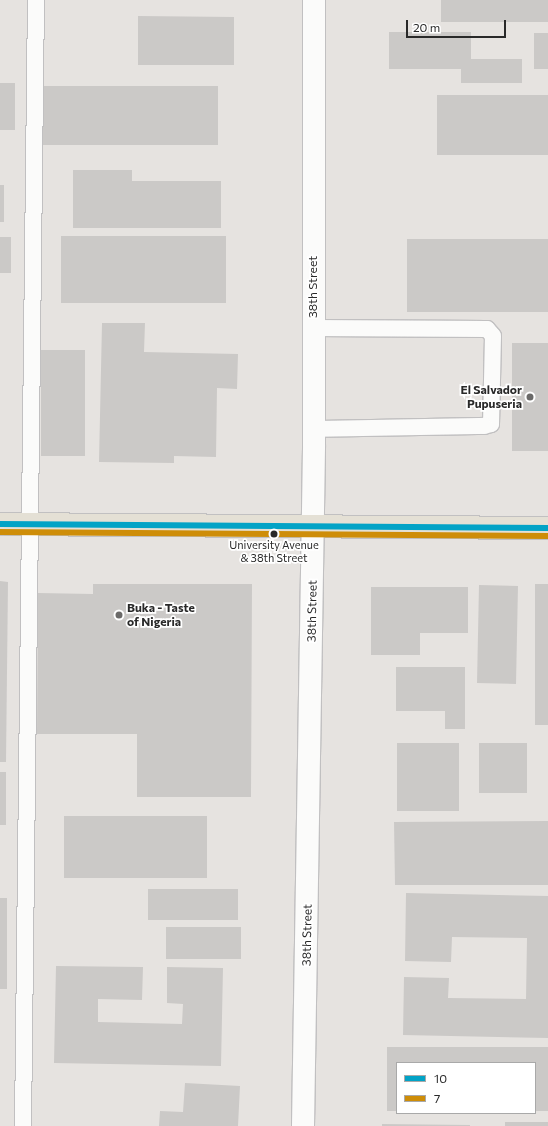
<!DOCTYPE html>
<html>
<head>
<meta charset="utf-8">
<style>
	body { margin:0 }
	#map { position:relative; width:548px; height:1126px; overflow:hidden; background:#e6e3e0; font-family:Commissioner,sans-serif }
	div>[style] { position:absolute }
	.building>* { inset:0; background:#cbc9c7 }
	.roads { filter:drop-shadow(1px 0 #c1c0c1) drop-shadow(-1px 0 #c1c0c1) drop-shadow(0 1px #c1c0c1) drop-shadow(0 -1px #c1c0c1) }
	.service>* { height:16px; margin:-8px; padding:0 8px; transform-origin:8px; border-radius:8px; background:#fbfbfa }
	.minor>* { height:22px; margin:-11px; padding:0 11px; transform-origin:11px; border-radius:11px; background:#fbfbfa }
	.primary>* { height:22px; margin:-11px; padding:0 11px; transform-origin:11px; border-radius:11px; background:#e4e0d5 }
	.bus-1>* { height:6px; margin:-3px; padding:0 3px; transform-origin:3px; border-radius:3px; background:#02a3c6 }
	.bus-2>* { height:6px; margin:-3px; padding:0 3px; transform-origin:3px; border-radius:3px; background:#ce8d08 }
	.dots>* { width:11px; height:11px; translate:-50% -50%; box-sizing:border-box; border:2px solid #fff; border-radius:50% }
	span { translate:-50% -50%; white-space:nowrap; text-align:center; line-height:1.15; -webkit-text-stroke:3.5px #fff; paint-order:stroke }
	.bus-label { font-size:11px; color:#292929 }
	.street-label { font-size:12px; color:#292929 }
	.poi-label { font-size:12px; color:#292929; font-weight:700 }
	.right { translate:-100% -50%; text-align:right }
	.left { translate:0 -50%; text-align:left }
	.legend { position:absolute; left:396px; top:1062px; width:140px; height:52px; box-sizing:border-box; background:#fff; border:1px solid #a9a9a9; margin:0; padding:5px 7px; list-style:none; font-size:12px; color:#292929 }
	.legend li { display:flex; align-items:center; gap:8px; height:20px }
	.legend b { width:20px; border:1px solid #a9a9a9 }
	.scale { position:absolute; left:406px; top:20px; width:100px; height:18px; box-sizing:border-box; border:2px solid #292929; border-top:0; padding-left:5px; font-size:12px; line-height:14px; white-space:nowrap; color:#292929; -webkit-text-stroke:3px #fff; paint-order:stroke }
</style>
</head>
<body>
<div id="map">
	<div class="building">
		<i style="clip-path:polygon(441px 0,548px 0,548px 22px,441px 22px)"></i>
		<i style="clip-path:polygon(138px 16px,234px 17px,234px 65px,138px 65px)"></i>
		<i style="clip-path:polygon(389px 32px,471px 32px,471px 59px,522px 59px,522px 83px,461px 83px,461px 69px,389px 69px)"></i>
		<i style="clip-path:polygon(534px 33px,548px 33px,548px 69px,534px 69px)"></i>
		<i style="clip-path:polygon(0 83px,15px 83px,15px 130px,0 130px)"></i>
		<i style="clip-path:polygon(41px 86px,218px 86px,218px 145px,41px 145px)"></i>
		<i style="clip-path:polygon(437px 95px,548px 95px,548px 155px,437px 155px)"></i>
		<i style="clip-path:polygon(73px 170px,132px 170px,132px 181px,221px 181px,221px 228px,73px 228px)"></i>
		<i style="clip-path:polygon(0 185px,4px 185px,4px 222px,0 222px)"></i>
		<i style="clip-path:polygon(61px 236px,226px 236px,226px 303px,61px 303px)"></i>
		<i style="clip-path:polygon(0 237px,11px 237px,11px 273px,0 273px)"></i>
		<i style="clip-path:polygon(407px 239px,548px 239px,548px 312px,407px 312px)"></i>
		<i style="clip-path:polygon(102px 323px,145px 323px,144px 352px,238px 354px,237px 389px,217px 388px,216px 457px,174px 456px,174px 463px,99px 462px)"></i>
		<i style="clip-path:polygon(512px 343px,548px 343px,548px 451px,512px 451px)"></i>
		<i style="clip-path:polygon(41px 350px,85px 350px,85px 456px,41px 456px)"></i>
		<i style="clip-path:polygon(0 581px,8px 582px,6px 762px,0 762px)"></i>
		<i style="clip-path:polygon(93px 584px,252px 584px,251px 797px,137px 797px,137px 734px,37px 734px,38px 593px,93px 594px)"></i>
		<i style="clip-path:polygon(535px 584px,548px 584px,548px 725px,535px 725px)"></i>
		<i style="clip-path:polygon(479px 585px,518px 586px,516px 684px,477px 683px)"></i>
		<i style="clip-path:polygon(371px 587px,468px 587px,468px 633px,420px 633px,420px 655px,371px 655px)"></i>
		<i style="clip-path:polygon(396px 667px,465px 667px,465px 729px,445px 729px,445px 711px,396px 711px)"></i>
		<i style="clip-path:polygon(397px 743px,459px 743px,459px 811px,397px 811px)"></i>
		<i style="clip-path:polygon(479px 743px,527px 743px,527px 793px,479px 793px)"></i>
		<i style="clip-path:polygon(0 772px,6px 772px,6px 825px,0 825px)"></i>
		<i style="clip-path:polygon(64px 816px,207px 816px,207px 878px,64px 878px)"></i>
		<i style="clip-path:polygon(548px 821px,548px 885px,395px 885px,394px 822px)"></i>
		<i style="clip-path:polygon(148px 889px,238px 889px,238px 920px,148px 920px)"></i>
		<i style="clip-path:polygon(406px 893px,548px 896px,548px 1038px,403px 1035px,404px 977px,449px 978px,448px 998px,526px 999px,527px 938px,452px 937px,451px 962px,405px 961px)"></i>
		<i style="clip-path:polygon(0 898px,7px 898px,7px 989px,0 989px)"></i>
		<i style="clip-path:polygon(166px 927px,241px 927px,241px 959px,166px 959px)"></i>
		<i style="clip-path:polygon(56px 966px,143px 967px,142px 1000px,98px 999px,98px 1022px,182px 1024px,183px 1004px,167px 1003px,167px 967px,223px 968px,221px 1066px,54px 1063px)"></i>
		<i style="clip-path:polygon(387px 1047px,548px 1047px,548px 1111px,535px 1111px,535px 1063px,397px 1063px,397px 1111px,387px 1111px)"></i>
		<i style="clip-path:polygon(185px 1083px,240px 1086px,238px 1126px,159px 1126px,160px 1111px,183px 1112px)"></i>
		<i style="clip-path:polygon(505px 1122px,548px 1122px,548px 1126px,505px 1126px)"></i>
		<i style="clip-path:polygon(382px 1124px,470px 1125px,470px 1126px,382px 1126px)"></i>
	</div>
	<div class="roads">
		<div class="service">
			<i style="left:313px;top:328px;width:174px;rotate:0.3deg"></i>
			<i style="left:487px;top:329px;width:9px;rotate:49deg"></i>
			<i style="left:493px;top:336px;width:88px;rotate:91.3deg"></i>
			<i style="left:491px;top:424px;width:7px;rotate:164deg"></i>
			<i style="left:484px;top:426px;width:171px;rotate:179deg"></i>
			<i style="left:23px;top:1126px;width:1126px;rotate:-89.34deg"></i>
		</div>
		<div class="minor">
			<i style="left:303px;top:1126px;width:681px;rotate:-89.07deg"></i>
			<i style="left:314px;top:445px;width:445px;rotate:-90deg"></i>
		</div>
		<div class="primary">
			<i style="left:0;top:524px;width:548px;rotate:0.42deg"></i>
		</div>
	</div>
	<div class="bus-1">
		<i style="left:0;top:524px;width:548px;rotate:0.42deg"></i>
	</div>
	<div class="bus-2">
		<i style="left:0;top:532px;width:548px;rotate:0.42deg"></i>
	</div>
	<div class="dots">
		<i style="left:530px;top:397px;background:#6b6a69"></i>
		<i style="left:274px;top:534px;background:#292929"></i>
		<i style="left:119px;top:615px;background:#6b6a69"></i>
	</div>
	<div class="bus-label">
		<span style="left:274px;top:552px">University Avenue<br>&amp; 38th Street</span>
	</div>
	<div class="street-label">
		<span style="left:313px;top:287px;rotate:-90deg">38th Street</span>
		<span style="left:312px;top:611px;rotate:-89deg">38th Street</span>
		<span style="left:307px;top:935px;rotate:-89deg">38th Street</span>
	</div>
	<div class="poi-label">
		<span class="right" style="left:522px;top:397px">El Salvador<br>Pupuseria</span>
		<span class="left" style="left:127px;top:615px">Buka - Taste<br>of Nigeria</span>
	</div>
	<ul class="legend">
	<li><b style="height:5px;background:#02a3c6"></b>10</li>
	<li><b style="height:5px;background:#ce8d08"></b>7</li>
	</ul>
	<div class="scale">20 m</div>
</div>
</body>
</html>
